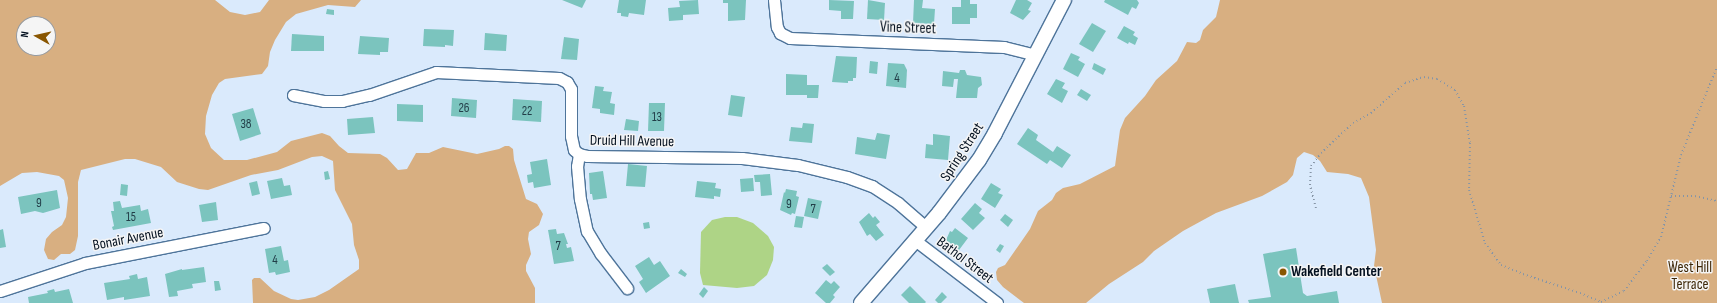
<!DOCTYPE html>
<html>
<head>
<meta charset="utf-8">
<style>
	body { margin:0 }
	#map { position:relative; width:1717px; height:303px; overflow:hidden; background:#daeafc; font-family:"Sofia Sans Condensed",sans-serif }
	div>[style] { position:absolute }
	.green>* { inset:0; background:#d8af81 }
	.water>* { inset:0; background:#aed486 }
	.building>* { inset:0; background:#7bc4be }
	.path>* { height:2px; margin-top:-1px; transform-origin:0; background:repeating-linear-gradient(90deg,#8695a6 0 1px,transparent 0 4px) }
	.roads { filter:drop-shadow(1px 0 #4e749a) drop-shadow(-1px 0 #4e749a) drop-shadow(0 1px #4e749a) drop-shadow(0 -1px #4e749a) }
	.minor>* { height:11px; margin:-5.5px; padding:0 5.5px; transform-origin:5.5px; border-radius:5.5px; background:#fff }
	.tertiary>* { height:14px; margin:-7px; padding:0 7px; transform-origin:7px; border-radius:7px; background:#fff }
	.dots>* { width:11px; height:11px; translate:-50% -50%; box-sizing:border-box; border:2px solid #f5f5f5; border-radius:50% }
	span { translate:-50% -50%; white-space:nowrap; text-align:center; line-height:1.15; -webkit-text-stroke:3px #f5f5f5; paint-order:stroke }
	.number-label { font-size:13px; color:#223e48 }
	.number-label span { -webkit-text-stroke-width:0 }
	.street-label { font-size:15px; color:#041120 }
	.park-label { font-size:15px; color:#3d2606 }
	.poi-label { font-size:15px; color:#041120; font-weight:700 }
	.left { translate:0 -50%; text-align:left }
	.north { position:absolute; left:16px; top:16px; width:40px; height:40px; box-sizing:border-box; background:#f5f5f5; border:1px solid #959aa0; border-radius:50%; rotate:278deg; font-size:11px; font-weight:700; line-height:16px; text-align:center; color:#041120 }
	.north::after { content:''; display:block; margin:auto; width:14px; height:18px; background:#895601; clip-path:polygon(50% 0,100% 100%,50% 72%,0 100%) }
</style>
</head>
<body>
<div id="map">
	<div class="green">
		<i style="clip-path:polygon(evenodd,0 0,215px 0,230px 12px,245px 15px,260px 12px,269px 0,361px 0,355px 7px,328px 5px,296px 14px,286px 22px,275px 40px,270px 52px,268px 66px,262px 74px,225px 79px,219px 83px,212px 95px,206px 116px,205px 134px,211px 148px,224px 160px,247px 160px,277px 152px,291px 141px,322px 133px,330px 136px,339px 146px,348px 153px,380px 154px,387px 158px,398px 170px,407px 169px,416px 153px,429px 153px,443px 147px,477px 154px,499px 149px,505px 146px,509px 146px,513px 149px,514px 160px,526px 199px,537px 204px,543px 214px,539px 225px,529px 232px,528px 239px,531px 254px,526px 265px,526px 271px,535px 288px,535px 303px,253px 303px,252px 280px,254px 278px,260px 278px,274px 291px,291px 299px,298px 300px,315px 297px,329px 290px,359px 269px,359px 260px,354px 245px,352px 224px,335px 190px,333px 161px,322px 156px,312px 157px,278px 170px,251px 175px,208px 190px,199px 189px,177px 182px,161px 167px,135px 159px,125px 159px,81px 170px,78px 182px,78px 236px,75px 250px,70px 254px,61px 254px,54px 260px,48px 259px,44px 250px,46px 239px,52px 232px,62px 225px,66px 217px,68px 198px,64px 180px,59px 176px,37px 172px,22px 173px,0 186px,0 0,24px 24px,48px 24px,48px 48px,24px 48px,24px 24px)"></i>
		<i style="clip-path:polygon(1220px 0,1717px 0,1717px 303px,1382px 303px,1374px 266px,1376px 250px,1369px 197px,1361px 178px,1348px 174px,1327px 172px,1320px 161px,1313px 155px,1304px 152px,1297px 158px,1293px 175px,1287px 182px,1262px 196px,1216px 213px,1183px 231px,1154px 251px,1143px 262px,1109px 284px,1086px 303px,1024px 303px,1003px 287px,997px 280px,996px 272px,998px 268px,1005px 265px,1030px 229px,1038px 211px,1052px 200px,1056px 193px,1063px 188px,1080px 184px,1115px 166px,1120px 130px,1125px 118px,1145px 96px,1156px 80px,1177px 61px,1187px 42px,1196px 43px,1200px 40px,1203px 30px,1216px 17px)"></i>
	</div>
	<div class="water">
		<i style="clip-path:polygon(725px 217px,737px 217px,753px 223px,768px 236px,774px 247px,773px 260px,767px 275px,754px 286px,737px 288px,703px 285px,700px 273px,701px 232px,712px 220px)"></i>
	</div>
	<div class="building">
		<i style="clip-path:polygon(562px 0,586px 0,582px 8px)"></i>
		<i style="clip-path:polygon(619px 0,646px 0,644px 15px,629px 13px,628px 17px,621px 16px,621px 13px,617px 13px)"></i>
		<i style="clip-path:polygon(698px 0,699px 14px,683px 15px,683px 20px,669px 21px,668px 8px,680px 7px,679px 1px)"></i>
		<i style="clip-path:polygon(723px 0,746px 0,745px 20px,728px 21px,728px 3px,723px 3px)"></i>
		<i style="clip-path:polygon(829px 0,854px 1px,853px 19px,841px 19px,841px 11px,829px 10px)"></i>
		<i style="clip-path:polygon(868px 0,885px 3px,884px 20px,867px 19px)"></i>
		<i style="clip-path:polygon(914px 0,923px 0,922px 8px,935px 9px,934px 24px,913px 23px)"></i>
		<i style="clip-path:polygon(961px 0,970px 0,970px 4px,977px 4px,977px 18px,970px 18px,970px 24px,952px 24px,952px 7px,961px 7px)"></i>
		<i style="clip-path:polygon(1016px 0,1027px 0,1032px 3px,1028px 10px,1031px 11px,1023px 20px,1010px 13px)"></i>
		<i style="clip-path:polygon(1105px 0,1137px 0,1139px 3px,1136px 9px,1132px 7px,1128px 15px,1104px 2px)"></i>
		<i style="clip-path:polygon(327px 9px,334px 10px,334px 15px,326px 14px)"></i>
		<i style="clip-path:polygon(1092px 23px,1106px 31px,1093px 52px,1079px 44px)"></i>
		<i style="clip-path:polygon(1124px 26px,1135px 32px,1133px 35px,1138px 38px,1135px 45px,1129px 42px,1128px 44px,1117px 38px)"></i>
		<i style="clip-path:polygon(424px 29px,454px 30px,453px 46px,445px 45px,445px 47px,423px 46px)"></i>
		<i style="clip-path:polygon(485px 33px,507px 35px,506px 51px,484px 50px)"></i>
		<i style="clip-path:polygon(292px 34px,324px 36px,324px 51px,291px 51px)"></i>
		<i style="clip-path:polygon(360px 36px,389px 38px,388px 52px,380px 52px,380px 55px,358px 54px)"></i>
		<i style="clip-path:polygon(564px 37px,579px 39px,577px 60px,561px 59px)"></i>
		<i style="clip-path:polygon(1071px 53px,1080px 57px,1078px 60px,1085px 64px,1078px 77px,1063px 69px)"></i>
		<i style="clip-path:polygon(836px 56px,857px 57px,856px 78px,853px 78px,853px 81px,848px 81px,848px 83px,832px 82px)"></i>
		<i style="clip-path:polygon(870px 61px,878px 62px,877px 74px,869px 73px)"></i>
		<i style="clip-path:polygon(888px 63px,904px 64px,907px 70px,906px 88px,886px 86px)"></i>
		<i style="clip-path:polygon(1094px 63px,1106px 69px,1103px 75px,1092px 69px)"></i>
		<i style="clip-path:polygon(960px 70px,965px 70px,967px 75px,981px 77px,982px 85px,978px 88px,977px 98px,956px 98px,958px 79px,954px 79px,953px 87px,942px 86px,943px 71px,959px 73px)"></i>
		<i style="clip-path:polygon(786px 74px,807px 75px,807px 85px,819px 85px,818px 98px,807px 98px,807px 95px,786px 95px)"></i>
		<i style="clip-path:polygon(1056px 79px,1065px 83px,1062px 88px,1068px 91px,1062px 103px,1047px 94px)"></i>
		<i style="clip-path:polygon(595px 86px,604px 87px,603px 91px,612px 92px,610px 103px,615px 104px,614px 115px,600px 113px,600px 109px,592px 108px)"></i>
		<i style="clip-path:polygon(1081px 89px,1091px 95px,1087px 101px,1077px 95px)"></i>
		<i style="clip-path:polygon(731px 95px,745px 97px,742px 117px,728px 115px)"></i>
		<i style="clip-path:polygon(452px 98px,477px 100px,476px 118px,451px 116px)"></i>
		<i style="clip-path:polygon(513px 99px,542px 101px,541px 122px,512px 120px)"></i>
		<i style="clip-path:polygon(649px 103px,665px 103px,664px 131px,648px 131px)"></i>
		<i style="clip-path:polygon(397px 104px,423px 105px,423px 122px,397px 121px)"></i>
		<i style="clip-path:polygon(253px 108px,261px 134px,240px 141px,232px 114px)"></i>
		<i style="clip-path:polygon(373px 117px,375px 133px,348px 135px,347px 119px)"></i>
		<i style="clip-path:polygon(626px 119px,639px 121px,638px 131px,624px 130px)"></i>
		<i style="clip-path:polygon(803px 123px,814px 124px,812px 143px,789px 141px,791px 127px,802px 128px)"></i>
		<i style="clip-path:polygon(1028px 128px,1038px 135px,1036px 140px,1053px 152px,1057px 146px,1071px 155px,1062px 168px,1050px 160px,1047px 164px,1017px 144px)"></i>
		<i style="clip-path:polygon(877px 133px,890px 135px,886px 159px,855px 154px,857px 137px,875px 140px)"></i>
		<i style="clip-path:polygon(933px 134px,950px 136px,948px 160px,925px 158px,926px 144px,933px 145px)"></i>
		<i style="clip-path:polygon(547px 159px,551px 185px,534px 188px,533px 182px,528px 183px,527px 175px,532px 174px,530px 162px)"></i>
		<i style="clip-path:polygon(628px 164px,647px 166px,645px 187px,626px 186px)"></i>
		<i style="clip-path:polygon(328px 171px,330px 179px,325px 180px,324px 172px)"></i>
		<i style="clip-path:polygon(603px 171px,607px 198px,593px 200px,592px 194px,590px 194px,589px 173px)"></i>
		<i style="clip-path:polygon(770px 174px,772px 195px,761px 196px,760px 182px,755px 182px,754px 175px)"></i>
		<i style="clip-path:polygon(282px 178px,284px 186px,290px 185px,292px 195px,271px 199px,267px 181px)"></i>
		<i style="clip-path:polygon(753px 178px,754px 191px,741px 192px,740px 179px)"></i>
		<i style="clip-path:polygon(257px 181px,260px 194px,252px 196px,249px 183px)"></i>
		<i style="clip-path:polygon(697px 181px,716px 183px,715px 188px,721px 189px,720px 197px,714px 196px,714px 199px,695px 197px)"></i>
		<i style="clip-path:polygon(991px 183px,1001px 189px,998px 193px,1003px 195px,995px 208px,981px 199px)"></i>
		<i style="clip-path:polygon(121px 184px,128px 185px,127px 196px,120px 195px)"></i>
		<i style="clip-path:polygon(786px 189px,797px 191px,796px 196px,799px 197px,795px 214px,792px 213px,791px 215px,780px 210px,784px 192px,785px 193px)"></i>
		<i style="clip-path:polygon(57px 190px,60px 208px,43px 213px,35px 211px,21px 214px,18px 197px)"></i>
		<i style="clip-path:polygon(808px 198px,822px 201px,818px 219px,804px 216px)"></i>
		<i style="clip-path:polygon(120px 201px,122px 208px,140px 205px,141px 211px,148px 209px,151px 223px,113px 230px,112px 227px,114px 226px,111px 211px,114px 211px,113px 202px)"></i>
		<i style="clip-path:polygon(216px 202px,218px 220px,202px 222px,199px 205px)"></i>
		<i style="clip-path:polygon(975px 203px,982px 209px,979px 213px,985px 218px,973px 230px,961px 219px)"></i>
		<i style="clip-path:polygon(869px 213px,873px 218px,875px 216px,880px 222px,876px 225px,884px 235px,876px 241px,870px 234px,867px 236px,859px 222px)"></i>
		<i style="clip-path:polygon(1005px 214px,1013px 220px,1008px 227px,1000px 220px)"></i>
		<i style="clip-path:polygon(796px 216px,804px 217px,802px 228px,794px 227px)"></i>
		<i style="clip-path:polygon(649px 222px,650px 228px,644px 229px,643px 223px)"></i>
		<i style="clip-path:polygon(955px 228px,968px 238px,959px 250px,946px 240px,950px 231px,952px 232px)"></i>
		<i style="clip-path:polygon(3px 229px,6px 247px,0 248px,0 230px)"></i>
		<i style="clip-path:polygon(556px 229px,557px 234px,564px 233px,568px 244px,566px 244px,567px 248px,571px 247px,574px 261px,554px 264px,548px 230px)"></i>
		<i style="clip-path:polygon(1000px 244px,1004px 246px,1000px 253px,996px 250px)"></i>
		<i style="clip-path:polygon(281px 246px,284px 261px,288px 260px,290px 272px,276px 275px,275px 272px,269px 273px,265px 249px)"></i>
		<i style="clip-path:polygon(1296px 248px,1303px 293px,1307px 296px,1337px 291px,1339px 303px,1249px 303px,1248px 300px,1271px 297px,1263px 254px)"></i>
		<i style="clip-path:polygon(649px 257px,654px 265px,660px 261px,670px 276px,646px 293px,639px 282px,643px 279px,635px 266px)"></i>
		<i style="clip-path:polygon(827px 264px,835px 272px,830px 276px,822px 268px)"></i>
		<i style="clip-path:polygon(204px 267px,206px 282px,192px 284px,193px 288px,177px 291px,178px 296px,169px 297px,165px 274px,182px 269px,182px 270px)"></i>
		<i style="clip-path:polygon(681px 269px,687px 274px,685px 277px,678px 273px)"></i>
		<i style="clip-path:polygon(137px 274px,138px 279px,147px 277px,150px 296px,124px 300px,124px 297px,107px 300px,104px 283px,130px 279px,129px 276px)"></i>
		<i style="clip-path:polygon(826px 280px,831px 284px,834px 281px,840px 287px,833px 295px,835px 297px,830px 303px,826px 303px,815px 293px)"></i>
		<i style="clip-path:polygon(214px 281px,219px 281px,221px 290px,215px 291px)"></i>
		<i style="clip-path:polygon(1235px 284px,1239px 303px,1210px 303px,1207px 289px)"></i>
		<i style="clip-path:polygon(910px 286px,926px 302px,925px 303px,909px 303px,901px 295px)"></i>
		<i style="clip-path:polygon(704px 287px,708px 291px,703px 298px,699px 294px)"></i>
		<i style="clip-path:polygon(54px 289px,55px 292px,69px 289px,73px 303px,29px 303px,28px 297px,48px 293px,47px 291px)"></i>
		<i style="clip-path:polygon(942px 292px,947px 297px,941px 303px,938px 303px,935px 300px)"></i>
	</div>
	<div class="path">
		<i style="left:1671px;top:196px;width:24px"></i>
		<i style="left:1695px;top:196px;width:23px;rotate:13deg"></i>
		<i style="left:1316px;top:208px;width:24px;rotate:-105deg"></i>
		<i style="left:1310px;top:185px;width:19px;rotate:-87deg"></i>
		<i style="left:1311px;top:166px;width:16px;rotate:-52deg"></i>
		<i style="left:1321px;top:153px;width:44px;rotate:-43.2deg"></i>
		<i style="left:1353px;top:123px;width:21px;rotate:-29deg"></i>
		<i style="left:1371px;top:113px;width:45px;rotate:-41.4deg"></i>
		<i style="left:1405px;top:83px;width:20px;rotate:-18deg"></i>
		<i style="left:1424px;top:77px;width:13px;rotate:9deg"></i>
		<i style="left:1437px;top:79px;width:21px;rotate:31deg"></i>
		<i style="left:1455px;top:90px;width:18px;rotate:61deg"></i>
		<i style="left:1464px;top:106px;width:37px;rotate:81deg"></i>
		<i style="left:1470px;top:143px;width:47px;rotate:91.2deg"></i>
		<i style="left:1469px;top:190px;width:55px;rotate:73.2deg"></i>
		<i style="left:1485px;top:243px;width:27px;rotate:54deg"></i>
		<i style="left:1501px;top:265px;width:24px;rotate:22deg"></i>
		<i style="left:1523px;top:274px;width:60px;rotate:18.4deg"></i>
		<i style="left:1580px;top:293px;width:23px;rotate:23deg"></i>
		<i style="left:1601px;top:302px;width:25px;rotate:-26deg"></i>
		<i style="left:1624px;top:291px;width:38px;rotate:-53deg"></i>
		<i style="left:1647px;top:261px;width:28px;rotate:-60deg"></i>
		<i style="left:1661px;top:237px;width:84px;rotate:-76.3deg"></i>
		<i style="left:1681px;top:155px;width:95px;rotate:-67.8deg"></i>
	</div>
	<div class="roads">
		<div class="minor">
			<i style="left:774px;top:0;width:27px;rotate:84deg"></i>
			<i style="left:777px;top:27px;width:7px;rotate:63deg"></i>
			<i style="left:780px;top:33px;width:11px;rotate:27deg"></i>
			<i style="left:790px;top:38px;width:214px;rotate:2.4deg"></i>
			<i style="left:1004px;top:47px;width:32px;rotate:14deg"></i>
			<i style="left:293px;top:95px;width:32px;rotate:11deg"></i>
			<i style="left:324px;top:101px;width:18px"></i>
			<i style="left:342px;top:101px;width:28px;rotate:-13deg"></i>
			<i style="left:369px;top:95px;width:71px;rotate:-18.9deg"></i>
			<i style="left:436px;top:72px;width:123px;rotate:2.8deg"></i>
			<i style="left:559px;top:78px;width:9px;rotate:27deg"></i>
			<i style="left:567px;top:82px;width:8px;rotate:60deg"></i>
			<i style="left:571px;top:89px;width:47px;rotate:90deg"></i>
			<i style="left:571px;top:136px;width:14px;rotate:78deg"></i>
			<i style="left:574px;top:150px;width:6px;rotate:39deg"></i>
			<i style="left:579px;top:154px;width:8px;rotate:14deg"></i>
			<i style="left:587px;top:156px;width:155px;rotate:0.7deg"></i>
			<i style="left:742px;top:158px;width:56px;rotate:7.1deg"></i>
			<i style="left:798px;top:165px;width:50px;rotate:13.8deg"></i>
			<i style="left:847px;top:177px;width:27px;rotate:20deg"></i>
			<i style="left:872px;top:186px;width:31px;rotate:33deg"></i>
			<i style="left:898px;top:203px;width:38px;rotate:41deg"></i>
			<i style="left:579px;top:154px;width:12px;rotate:99deg"></i>
			<i style="left:577px;top:166px;width:33px;rotate:85deg"></i>
			<i style="left:580px;top:199px;width:33px;rotate:78deg"></i>
			<i style="left:587px;top:231px;width:27px;rotate:59deg"></i>
			<i style="left:601px;top:254px;width:43px;rotate:52.6deg"></i>
			<i style="left:916px;top:241px;width:102px;rotate:37.4deg"></i>
			<i style="left:0;top:291px;width:89px;rotate:-18.2deg"></i>
			<i style="left:85px;top:263px;width:182px;rotate:-11.1deg"></i>
		</div>
		<div class="tertiary">
			<i style="left:861px;top:303px;width:119px;rotate:-49.1deg"></i>
			<i style="left:939px;top:213px;width:66px;rotate:-53deg"></i>
			<i style="left:979px;top:160px;width:31px;rotate:-59deg"></i>
			<i style="left:995px;top:133px;width:150px;rotate:-62.6deg"></i>
		</div>
	</div>
	<div class="dots">
		<i style="left:1283px;top:272px;background:#895601"></i>
	</div>
	<div class="number-label">
		<span style="left:897px;top:78px">4</span>
		<span style="left:464px;top:108px">26</span>
		<span style="left:527px;top:111px">22</span>
		<span style="left:657px;top:117px">13</span>
		<span style="left:246px;top:124px">38</span>
		<span style="left:39px;top:203px">9</span>
		<span style="left:789px;top:204px">9</span>
		<span style="left:813px;top:209px">7</span>
		<span style="left:131px;top:217px">15</span>
		<span style="left:558px;top:246px">7</span>
		<span style="left:275px;top:260px">4</span>
	</div>
	<div class="street-label">
		<span style="left:908px;top:28px;rotate:2deg">Vine Street</span>
		<span style="left:632px;top:141px;rotate:1deg">Druid Hill Avenue</span>
		<span style="left:962px;top:152px;rotate:-57deg">Spring Street</span>
		<span style="left:128px;top:239px;rotate:-11deg">Bonair Avenue</span>
		<span style="left:965px;top:260px;rotate:37deg">Bathol Street</span>
	</div>
	<div class="park-label">
		<span style="left:1690px;top:276px">West Hill<br>Terrace</span>
	</div>
	<div class="poi-label">
		<span class="left" style="left:1291px;top:272px">Wakefield Center</span>
	</div>
	<div class="north">N</div>
</div>
</body>
</html>
